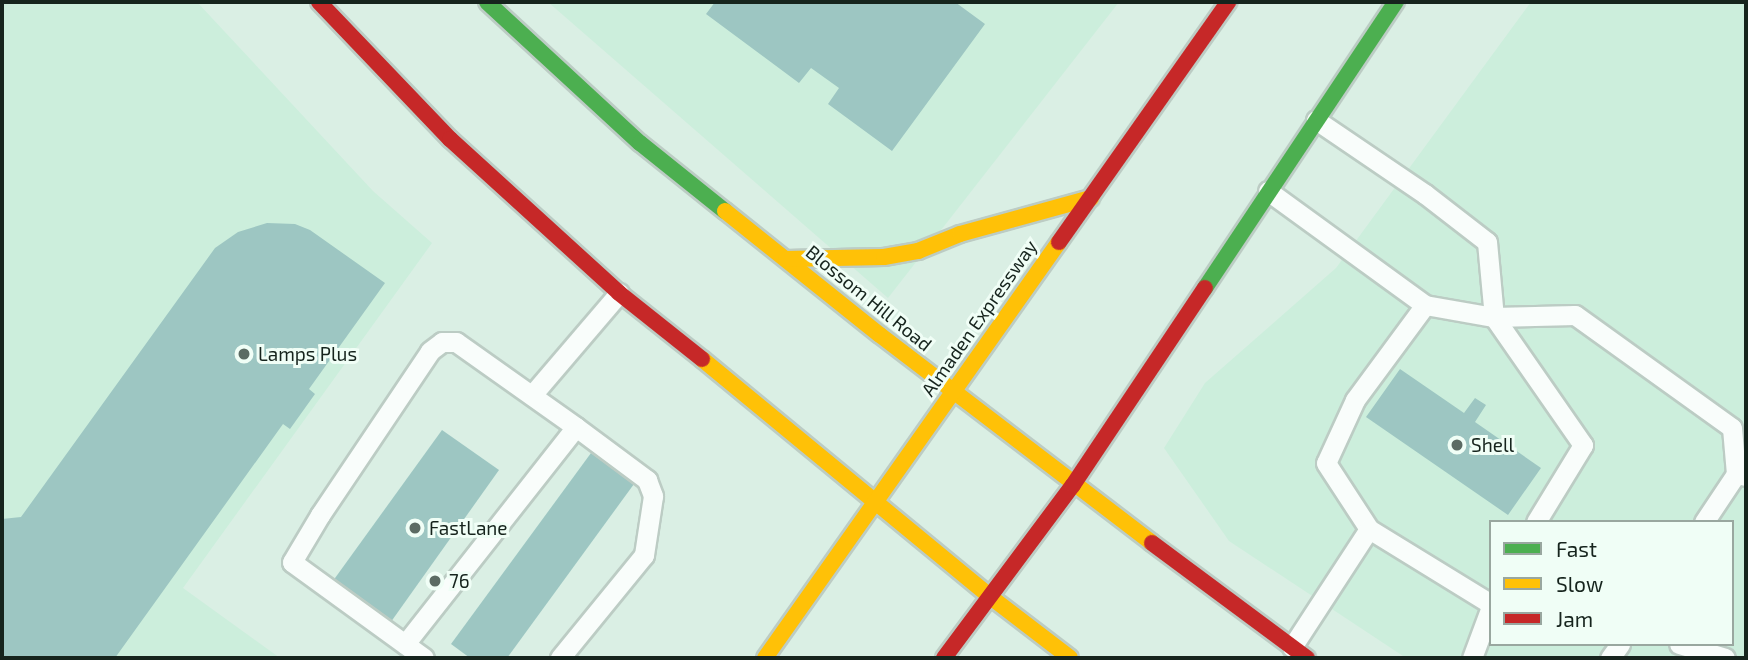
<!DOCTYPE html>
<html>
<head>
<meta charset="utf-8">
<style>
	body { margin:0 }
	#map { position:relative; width:1748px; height:660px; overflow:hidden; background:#daefe4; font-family:"Exo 2",sans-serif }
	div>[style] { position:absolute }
	.built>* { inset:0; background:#cceedc }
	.building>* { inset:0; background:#9dc6c2 }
	.roads { filter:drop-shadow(2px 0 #bcccc4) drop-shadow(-2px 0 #bcccc4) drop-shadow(0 2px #bcccc4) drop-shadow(0 -2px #bcccc4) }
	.lane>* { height:19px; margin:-9.5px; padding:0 9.5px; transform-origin:9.5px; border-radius:9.5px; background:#f9fdfb }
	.fast>* { height:16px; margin:-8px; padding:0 8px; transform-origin:8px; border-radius:8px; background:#4caf50 }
	.slow>* { height:16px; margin:-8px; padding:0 8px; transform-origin:8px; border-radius:8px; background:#ffc107 }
	.jam>* { height:16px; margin:-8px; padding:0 8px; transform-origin:8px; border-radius:8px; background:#c62828 }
	.dots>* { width:19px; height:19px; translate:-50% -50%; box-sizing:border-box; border:4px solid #f0fef6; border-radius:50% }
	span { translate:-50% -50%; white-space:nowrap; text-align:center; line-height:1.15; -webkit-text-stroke:6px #f0fef6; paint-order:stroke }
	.street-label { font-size:19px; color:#16241d }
	.poi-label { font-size:19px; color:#16241d }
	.left { translate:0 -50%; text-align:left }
	.frame { position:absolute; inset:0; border:4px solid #16241d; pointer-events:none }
	.legend { position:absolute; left:1489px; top:520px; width:245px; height:126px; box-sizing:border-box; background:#f0fef6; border:2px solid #99a79f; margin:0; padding:9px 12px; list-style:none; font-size:21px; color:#16241d }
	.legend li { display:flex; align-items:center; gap:14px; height:35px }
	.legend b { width:35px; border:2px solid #99a79f }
</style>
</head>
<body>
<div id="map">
	<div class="built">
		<i style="clip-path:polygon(2px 2px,197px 2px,373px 191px,432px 243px,183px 588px,280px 658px,2px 658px)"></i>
		<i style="clip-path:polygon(548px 2px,1119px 2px,888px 298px)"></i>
		<i style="clip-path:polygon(evenodd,1531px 2px,1746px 2px,1746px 658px,1406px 658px,1229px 541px,1164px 448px,1205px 383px,1336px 268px,1531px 2px,1491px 522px,1732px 522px,1732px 644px,1491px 644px,1491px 522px)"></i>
	</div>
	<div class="building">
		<i style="clip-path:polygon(715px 2px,955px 2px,985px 24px,892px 151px,828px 104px,839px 88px,811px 68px,799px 83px,706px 14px)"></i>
		<i style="clip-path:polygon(267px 223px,295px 224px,310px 230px,385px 283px,309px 389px,315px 394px,290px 429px,283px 424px,115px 658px,2px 658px,2px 519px,21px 517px,215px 248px,238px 232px)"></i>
		<i style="clip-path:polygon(1400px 369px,1464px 413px,1475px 398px,1486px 405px,1475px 422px,1541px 468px,1508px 515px,1366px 417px)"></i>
		<i style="clip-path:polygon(442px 430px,499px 470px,388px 626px,330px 585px)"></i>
		<i style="clip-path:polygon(591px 453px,634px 484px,507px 658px,470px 658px,451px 644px)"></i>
	</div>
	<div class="roads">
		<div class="lane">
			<i style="left:1316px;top:120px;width:132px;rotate:34.2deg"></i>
			<i style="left:1425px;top:194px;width:78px;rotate:37.7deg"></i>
			<i style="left:1487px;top:242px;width:75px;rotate:84.7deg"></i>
			<i style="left:1494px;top:317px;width:156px;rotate:55.2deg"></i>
			<i style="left:1583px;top:445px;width:90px;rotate:121.4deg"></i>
			<i style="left:1268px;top:191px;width:194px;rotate:36deg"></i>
			<i style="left:1425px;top:305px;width:70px;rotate:9.9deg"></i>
			<i style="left:1494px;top:317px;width:81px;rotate:-1.4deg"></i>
			<i style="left:1575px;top:315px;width:193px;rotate:35.7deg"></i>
			<i style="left:1732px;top:428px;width:46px;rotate:85deg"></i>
			<i style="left:1425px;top:305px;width:118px;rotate:126.4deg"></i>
			<i style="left:1355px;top:400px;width:69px;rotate:114.7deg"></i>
			<i style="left:1326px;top:463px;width:79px;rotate:56.9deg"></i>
			<i style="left:1369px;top:529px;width:143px;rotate:31.6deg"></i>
			<i style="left:532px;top:395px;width:134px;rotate:-49.5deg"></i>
			<i style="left:1704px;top:522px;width:58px;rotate:-56.3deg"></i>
			<i style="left:1736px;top:474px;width:10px;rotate:11deg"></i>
			<i style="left:405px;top:644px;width:276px;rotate:-51.8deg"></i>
			<i style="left:576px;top:427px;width:89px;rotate:36.7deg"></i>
			<i style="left:647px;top:480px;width:17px;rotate:69deg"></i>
			<i style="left:653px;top:496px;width:60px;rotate:98.7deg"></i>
			<i style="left:644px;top:555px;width:133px;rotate:129.2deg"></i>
			<i style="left:1679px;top:644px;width:48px;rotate:16.9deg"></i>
			<i style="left:1292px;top:647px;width:141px;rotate:-56.9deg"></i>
			<i style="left:424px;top:658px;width:163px;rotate:-144deg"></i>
			<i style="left:292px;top:562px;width:55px;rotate:-59.2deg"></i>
			<i style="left:320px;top:515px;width:197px;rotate:-56.1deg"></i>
			<i style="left:430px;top:351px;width:15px;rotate:-37deg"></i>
			<i style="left:442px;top:342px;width:14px"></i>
			<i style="left:456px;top:342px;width:147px;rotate:35.3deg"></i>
			<i style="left:1472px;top:658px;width:54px;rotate:-69.6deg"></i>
			<i style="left:1610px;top:658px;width:17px;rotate:-54deg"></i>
		</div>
		<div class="fast">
			<i style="left:487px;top:2px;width:208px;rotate:42.7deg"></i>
			<i style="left:640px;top:143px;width:109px;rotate:38.7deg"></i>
			<i style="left:1205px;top:288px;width:344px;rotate:-56.3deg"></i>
		</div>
		<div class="slow">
			<i style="left:725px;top:211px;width:198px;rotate:38.7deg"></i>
			<i style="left:880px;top:335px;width:342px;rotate:37.4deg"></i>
			<i style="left:786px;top:259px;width:98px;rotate:-1.2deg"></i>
			<i style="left:884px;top:257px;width:35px;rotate:-10deg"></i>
			<i style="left:918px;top:251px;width:45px;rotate:-22deg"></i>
			<i style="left:960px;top:234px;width:136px;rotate:-15.4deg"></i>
			<i style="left:702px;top:359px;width:371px;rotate:39.5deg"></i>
			<i style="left:988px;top:595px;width:103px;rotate:37.5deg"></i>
			<i style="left:765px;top:658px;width:509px;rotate:-54.75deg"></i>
		</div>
		<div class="jam">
			<i style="left:319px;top:2px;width:190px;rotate:46.3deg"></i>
			<i style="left:450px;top:139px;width:229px;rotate:42.3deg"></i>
			<i style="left:619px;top:293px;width:106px;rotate:38.5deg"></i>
			<i style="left:1059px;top:242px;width:294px;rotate:-54.8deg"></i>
			<i style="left:1152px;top:543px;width:193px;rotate:36.6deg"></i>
			<i style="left:944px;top:658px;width:216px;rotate:-53.3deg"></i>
			<i style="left:1073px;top:485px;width:237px;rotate:-56.2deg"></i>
		</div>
	</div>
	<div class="dots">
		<i style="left:244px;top:354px;background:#5b6b63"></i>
		<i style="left:1457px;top:445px;background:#5b6b63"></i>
		<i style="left:415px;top:528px;background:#5b6b63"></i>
		<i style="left:435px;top:581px;background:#5b6b63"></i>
	</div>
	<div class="street-label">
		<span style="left:869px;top:298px;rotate:39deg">Blossom Hill Road</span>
		<span style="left:979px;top:318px;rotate:-55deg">Almaden Expressway</span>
	</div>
	<div class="poi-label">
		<span class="left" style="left:258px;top:354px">Lamps Plus</span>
		<span class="left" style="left:1471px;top:445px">Shell</span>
		<span class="left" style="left:429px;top:528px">FastLane</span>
		<span class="left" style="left:449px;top:581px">76</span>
	</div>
	<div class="frame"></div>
	<ul class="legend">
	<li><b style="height:9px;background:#4caf50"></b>Fast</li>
	<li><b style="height:9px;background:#ffc107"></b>Slow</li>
	<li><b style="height:9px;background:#c62828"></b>Jam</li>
	</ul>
</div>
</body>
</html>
